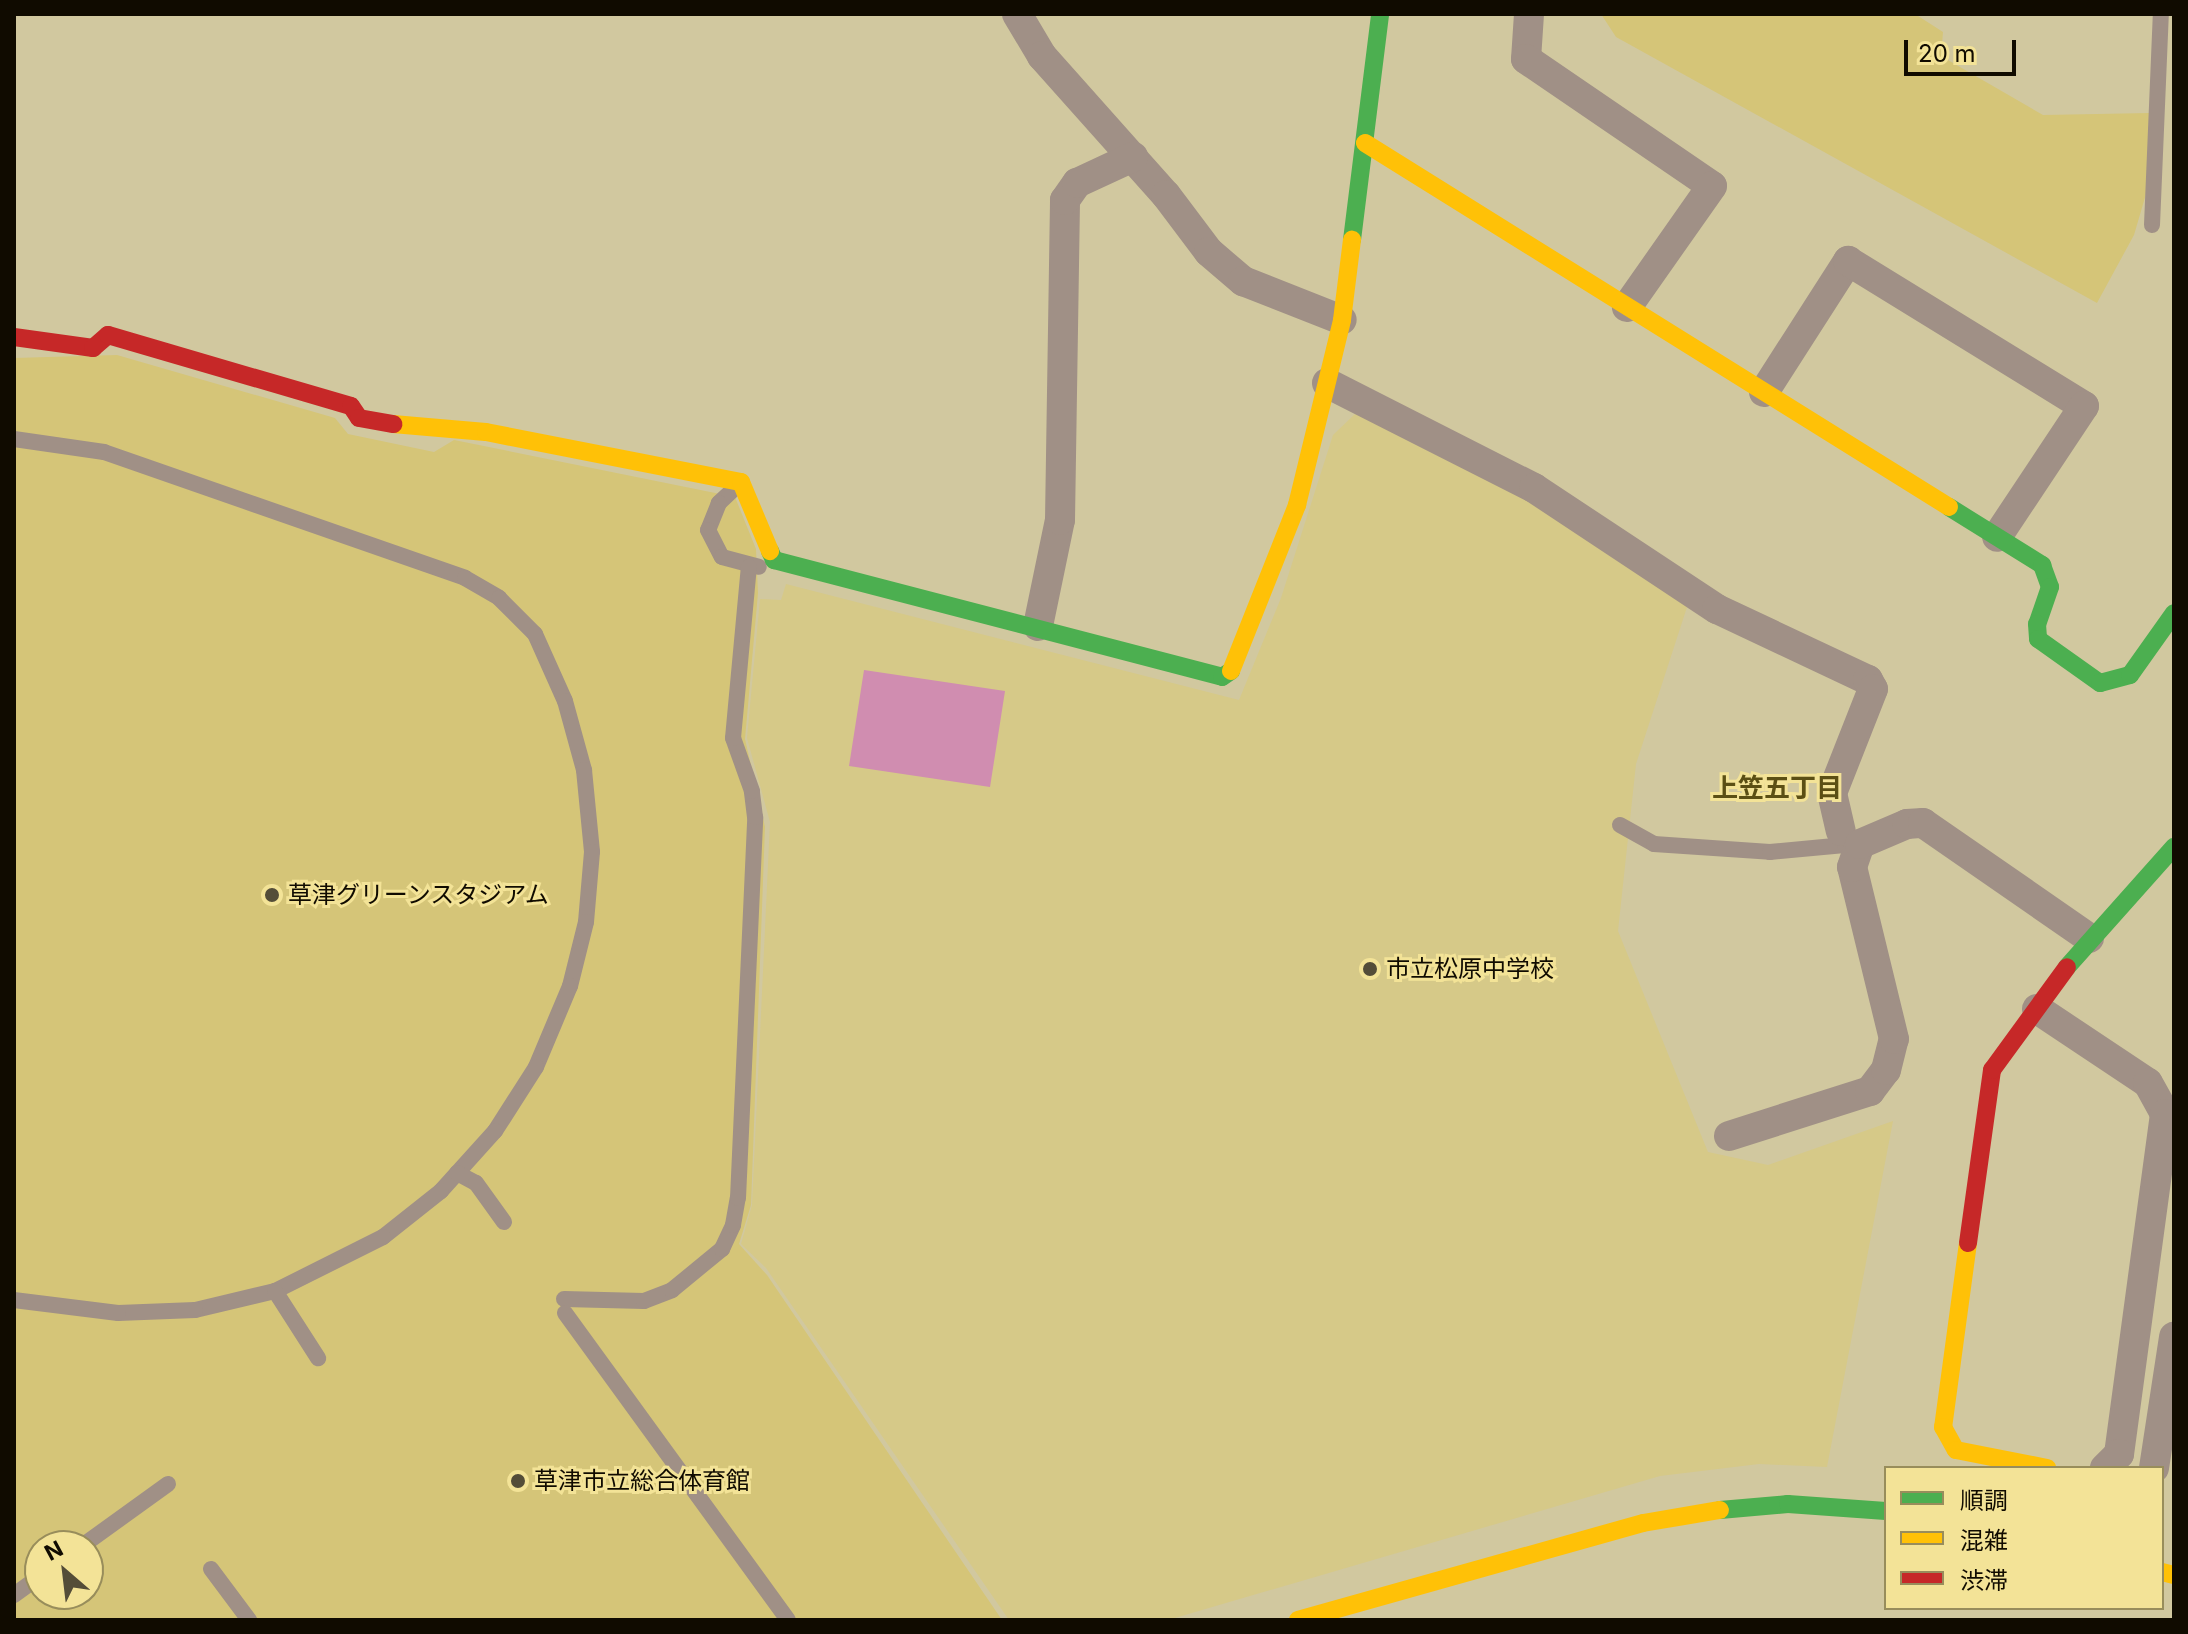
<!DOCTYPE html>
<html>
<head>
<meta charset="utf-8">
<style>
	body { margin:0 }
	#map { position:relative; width:2188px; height:1634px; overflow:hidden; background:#d1c89f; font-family:Inter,"Noto Sans JP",sans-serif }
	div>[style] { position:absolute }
	.built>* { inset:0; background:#d6c988 }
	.green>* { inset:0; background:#d5c578 }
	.water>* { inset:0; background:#d08db0 }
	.lane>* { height:16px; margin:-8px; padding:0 8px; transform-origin:8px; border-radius:8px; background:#a09086 }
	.street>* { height:30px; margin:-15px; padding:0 15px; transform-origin:15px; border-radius:15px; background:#a09086 }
	.fast>* { height:18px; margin:-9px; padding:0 9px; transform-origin:9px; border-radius:9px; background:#4caf50 }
	.slow>* { height:18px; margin:-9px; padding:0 9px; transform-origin:9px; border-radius:9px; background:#ffc107 }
	.jam>* { height:18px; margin:-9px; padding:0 9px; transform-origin:9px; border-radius:9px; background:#c62828 }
	.dots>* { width:22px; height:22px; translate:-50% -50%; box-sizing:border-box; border:4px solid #f3e397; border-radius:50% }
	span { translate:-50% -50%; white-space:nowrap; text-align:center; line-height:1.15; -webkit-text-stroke:6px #f3e397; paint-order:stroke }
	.poi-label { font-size:24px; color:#100b00 }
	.left { translate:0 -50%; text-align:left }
	.neighbourhood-label { font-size:26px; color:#5b4f14; font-weight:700 }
	.frame { position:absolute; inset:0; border:16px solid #100b00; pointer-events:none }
	.legend { position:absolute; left:1884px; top:1466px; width:280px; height:144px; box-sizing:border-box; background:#f3e397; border:2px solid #988d5b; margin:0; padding:10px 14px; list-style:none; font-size:24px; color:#100b00 }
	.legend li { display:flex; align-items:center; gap:16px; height:40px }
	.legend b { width:40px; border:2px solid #988d5b }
	.north { position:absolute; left:24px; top:1530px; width:80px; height:80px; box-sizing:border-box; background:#f3e397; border:2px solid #988d5b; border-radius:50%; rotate:332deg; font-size:22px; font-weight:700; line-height:32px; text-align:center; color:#100b00 }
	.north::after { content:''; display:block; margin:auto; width:28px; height:36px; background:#544d38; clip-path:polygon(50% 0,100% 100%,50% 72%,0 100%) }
	.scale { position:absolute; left:1904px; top:40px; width:112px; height:36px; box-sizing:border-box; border:4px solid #100b00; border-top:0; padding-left:10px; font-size:24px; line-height:28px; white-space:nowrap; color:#100b00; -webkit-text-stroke:6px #f3e397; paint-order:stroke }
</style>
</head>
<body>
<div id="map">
	<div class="built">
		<i style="clip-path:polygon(1356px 413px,1561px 516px,1688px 604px,1636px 764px,1618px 931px,1708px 1152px,1768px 1165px,1893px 1121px,1827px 1467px,1759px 1464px,1660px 1476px,1168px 1620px,1009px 1620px,766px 1268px,741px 1244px,752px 1205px,770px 822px,747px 738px,760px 599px,781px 600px,786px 584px,1239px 700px,1281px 598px,1333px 435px)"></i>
	</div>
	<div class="green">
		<i style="clip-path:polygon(1601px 14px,1915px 14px,1943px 32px,1941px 56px,2043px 115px,2150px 113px,2146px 194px,2134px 235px,2097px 303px,1616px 37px)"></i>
		<i style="clip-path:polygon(evenodd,117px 355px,335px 418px,348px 434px,434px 452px,454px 440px,735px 497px,756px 549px,758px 593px,745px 739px,765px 827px,751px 1205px,739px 1244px,767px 1275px,1002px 1620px,14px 1620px,14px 358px,117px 355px,40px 1546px,88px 1546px,88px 1594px,40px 1594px,40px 1546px)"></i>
	</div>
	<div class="water">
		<i style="clip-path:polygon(864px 670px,1005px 691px,990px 787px,849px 766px)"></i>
	</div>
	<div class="lane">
		<i style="left:2152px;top:225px;width:211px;rotate:-87.6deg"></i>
		<i style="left:14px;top:439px;width:91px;rotate:8.2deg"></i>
		<i style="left:104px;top:452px;width:382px;rotate:19.2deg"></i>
		<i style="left:465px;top:578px;width:39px;rotate:30deg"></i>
		<i style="left:499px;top:598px;width:51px;rotate:45deg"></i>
		<i style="left:535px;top:634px;width:73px;rotate:65.9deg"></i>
		<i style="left:565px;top:701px;width:72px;rotate:74.6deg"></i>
		<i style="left:584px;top:770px;width:82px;rotate:84.4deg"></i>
		<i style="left:592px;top:852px;width:70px;rotate:94.9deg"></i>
		<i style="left:586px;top:922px;width:66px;rotate:104deg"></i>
		<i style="left:570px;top:986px;width:88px;rotate:112.8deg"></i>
		<i style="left:536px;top:1067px;width:76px;rotate:122.6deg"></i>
		<i style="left:495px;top:1131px;width:81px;rotate:132deg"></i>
		<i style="left:441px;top:1191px;width:74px;rotate:141.6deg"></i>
		<i style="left:383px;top:1237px;width:121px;rotate:153.4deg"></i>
		<i style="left:275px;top:1291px;width:82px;rotate:166.6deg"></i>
		<i style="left:195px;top:1310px;width:77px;rotate:177.8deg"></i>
		<i style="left:118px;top:1313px;width:105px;rotate:-172.9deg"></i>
		<i style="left:737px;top:486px;width:25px;rotate:137deg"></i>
		<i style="left:719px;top:503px;width:29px;rotate:112deg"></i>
		<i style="left:708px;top:530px;width:30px;rotate:63deg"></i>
		<i style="left:722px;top:557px;width:38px;rotate:15deg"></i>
		<i style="left:1620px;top:825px;width:39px;rotate:29deg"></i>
		<i style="left:1654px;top:844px;width:116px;rotate:3.9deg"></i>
		<i style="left:1770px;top:852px;width:75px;rotate:-5.3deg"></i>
		<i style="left:1845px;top:845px;width:16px;rotate:40deg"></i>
		<i style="left:457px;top:1173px;width:21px;rotate:28deg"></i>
		<i style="left:476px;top:1183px;width:48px;rotate:54.3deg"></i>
		<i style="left:275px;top:1291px;width:80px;rotate:57.3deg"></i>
		<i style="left:564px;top:1299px;width:80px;rotate:1.4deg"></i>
		<i style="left:644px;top:1301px;width:30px;rotate:-21deg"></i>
		<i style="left:672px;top:1290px;width:65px;rotate:-39.4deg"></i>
		<i style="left:722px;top:1249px;width:26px;rotate:-65deg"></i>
		<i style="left:733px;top:1225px;width:27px;rotate:-80deg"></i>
		<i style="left:738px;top:1198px;width:381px;rotate:-87.4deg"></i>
		<i style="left:755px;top:817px;width:26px;rotate:-97deg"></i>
		<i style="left:752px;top:791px;width:56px;rotate:-109.7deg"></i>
		<i style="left:733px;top:738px;width:172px;rotate:-84.7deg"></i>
		<i style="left:565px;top:1313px;width:379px;rotate:54deg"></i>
		<i style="left:82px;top:1546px;width:106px;rotate:-35.8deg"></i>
		<i style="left:211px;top:1569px;width:64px;rotate:53.3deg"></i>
		<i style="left:14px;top:1595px;width:32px;rotate:-36deg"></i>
	</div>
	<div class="street">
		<i style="left:1017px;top:14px;width:49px;rotate:59.2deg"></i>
		<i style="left:1042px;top:56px;width:186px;rotate:48.3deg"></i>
		<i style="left:1166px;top:195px;width:71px;rotate:53deg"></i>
		<i style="left:1209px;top:252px;width:45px;rotate:40.5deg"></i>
		<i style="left:1243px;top:281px;width:106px;rotate:21.5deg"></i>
		<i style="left:1529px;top:14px;width:45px;rotate:93.8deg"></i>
		<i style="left:1526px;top:59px;width:225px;rotate:34.3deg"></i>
		<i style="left:1712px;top:186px;width:148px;rotate:125.1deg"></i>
		<i style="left:1327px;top:383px;width:232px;rotate:26.9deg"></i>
		<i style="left:1534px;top:488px;width:219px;rotate:33.5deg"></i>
		<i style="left:1717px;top:609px;width:167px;rotate:25.2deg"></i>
		<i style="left:1868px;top:680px;width:10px;rotate:61deg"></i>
		<i style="left:1873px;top:689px;width:112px;rotate:111.5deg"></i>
		<i style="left:1832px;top:793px;width:39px;rotate:77deg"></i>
		<i style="left:1764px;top:392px;width:156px;rotate:-57.3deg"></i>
		<i style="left:1848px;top:261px;width:277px;rotate:31.6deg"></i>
		<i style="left:2084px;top:406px;width:157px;rotate:123.6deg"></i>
		<i style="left:1038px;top:626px;width:108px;rotate:-78.3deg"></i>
		<i style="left:1060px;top:520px;width:320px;rotate:-89.1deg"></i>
		<i style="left:1065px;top:200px;width:21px;rotate:-55deg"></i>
		<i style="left:1077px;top:183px;width:62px;rotate:-24.9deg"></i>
		<i style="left:2037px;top:1009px;width:133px;rotate:33.7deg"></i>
		<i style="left:2148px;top:1083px;width:35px;rotate:61deg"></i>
		<i style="left:2165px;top:1114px;width:343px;rotate:97.7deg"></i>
		<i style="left:2119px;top:1454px;width:20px;rotate:135deg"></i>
		<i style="left:1729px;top:1136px;width:148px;rotate:-17.7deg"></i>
		<i style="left:1870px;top:1091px;width:26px;rotate:-53deg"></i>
		<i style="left:1886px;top:1070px;width:32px;rotate:-76deg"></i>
		<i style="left:1894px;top:1039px;width:177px;rotate:-103.7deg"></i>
		<i style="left:1852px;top:867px;width:24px;rotate:-71deg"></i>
		<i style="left:1860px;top:844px;width:51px;rotate:-23.1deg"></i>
		<i style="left:1907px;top:824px;width:16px;rotate:-4deg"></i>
		<i style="left:1923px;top:823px;width:202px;rotate:34.7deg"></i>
		<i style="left:2154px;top:1468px;width:133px;rotate:-81.3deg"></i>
	</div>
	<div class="fast">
		<i style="left:1352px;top:240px;width:228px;rotate:-82.9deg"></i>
		<i style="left:1949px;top:507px;width:110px;rotate:31.9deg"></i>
		<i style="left:2042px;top:565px;width:23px;rotate:70deg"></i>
		<i style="left:2050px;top:587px;width:39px;rotate:109deg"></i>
		<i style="left:2037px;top:624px;width:15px;rotate:86deg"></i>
		<i style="left:2038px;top:639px;width:76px;rotate:35.4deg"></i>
		<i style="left:2100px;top:683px;width:31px;rotate:-15deg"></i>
		<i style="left:2130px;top:675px;width:76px;rotate:-54.6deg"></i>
		<i style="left:770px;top:551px;width:10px;rotate:66deg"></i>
		<i style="left:774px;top:560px;width:463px;rotate:14.6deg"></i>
		<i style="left:1222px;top:677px;width:11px;rotate:-34deg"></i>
		<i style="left:2067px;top:967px;width:161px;rotate:-48.3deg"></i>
		<i style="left:1720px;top:1510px;width:68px;rotate:-5deg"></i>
		<i style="left:1788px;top:1504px;width:98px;rotate:4.1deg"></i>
	</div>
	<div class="slow">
		<i style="left:1365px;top:143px;width:688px;rotate:31.93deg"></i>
		<i style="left:393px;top:424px;width:93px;rotate:4.9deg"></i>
		<i style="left:486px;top:432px;width:260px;rotate:11.1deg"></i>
		<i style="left:741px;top:482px;width:75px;rotate:67.2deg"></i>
		<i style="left:1231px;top:671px;width:179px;rotate:-68.3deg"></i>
		<i style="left:1297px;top:505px;width:190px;rotate:-76.3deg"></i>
		<i style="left:1342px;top:320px;width:81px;rotate:-82.9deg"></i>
		<i style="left:1968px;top:1243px;width:186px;rotate:97.7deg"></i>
		<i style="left:1943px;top:1427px;width:26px;rotate:61deg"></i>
		<i style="left:1956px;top:1450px;width:93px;rotate:11.2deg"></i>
		<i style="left:2162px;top:1572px;width:12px;rotate:14deg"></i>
		<i style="left:1298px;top:1620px;width:358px;rotate:-15.7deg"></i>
		<i style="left:1643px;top:1523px;width:78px;rotate:-9.6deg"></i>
	</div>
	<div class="jam">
		<i style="left:14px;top:337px;width:80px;rotate:7.9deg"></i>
		<i style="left:93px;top:348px;width:20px;rotate:-41deg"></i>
		<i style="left:108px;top:335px;width:253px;rotate:16.3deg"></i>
		<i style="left:351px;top:406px;width:14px;rotate:56deg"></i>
		<i style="left:359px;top:418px;width:35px;rotate:10deg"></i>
		<i style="left:1968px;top:1243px;width:175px;rotate:-82.1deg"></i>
		<i style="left:1992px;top:1070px;width:127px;rotate:-53.9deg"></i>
	</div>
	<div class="dots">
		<i style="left:272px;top:895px;background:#544d38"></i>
		<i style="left:1370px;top:969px;background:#544d38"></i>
		<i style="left:518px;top:1481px;background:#544d38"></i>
	</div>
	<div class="poi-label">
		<span class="left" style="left:288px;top:895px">草津グリーンスタジアム</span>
		<span class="left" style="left:1386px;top:969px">市立松原中学校</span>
		<span class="left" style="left:534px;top:1481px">草津市立総合体育館</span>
	</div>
	<div class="neighbourhood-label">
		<span style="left:1777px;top:788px">上笠五丁目</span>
	</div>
	<div class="frame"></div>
	<ul class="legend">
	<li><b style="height:10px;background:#4caf50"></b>順調</li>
	<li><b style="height:10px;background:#ffc107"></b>混雑</li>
	<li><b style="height:10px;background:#c62828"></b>渋滞</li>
	</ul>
	<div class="north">N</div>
	<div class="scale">20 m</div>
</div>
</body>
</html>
